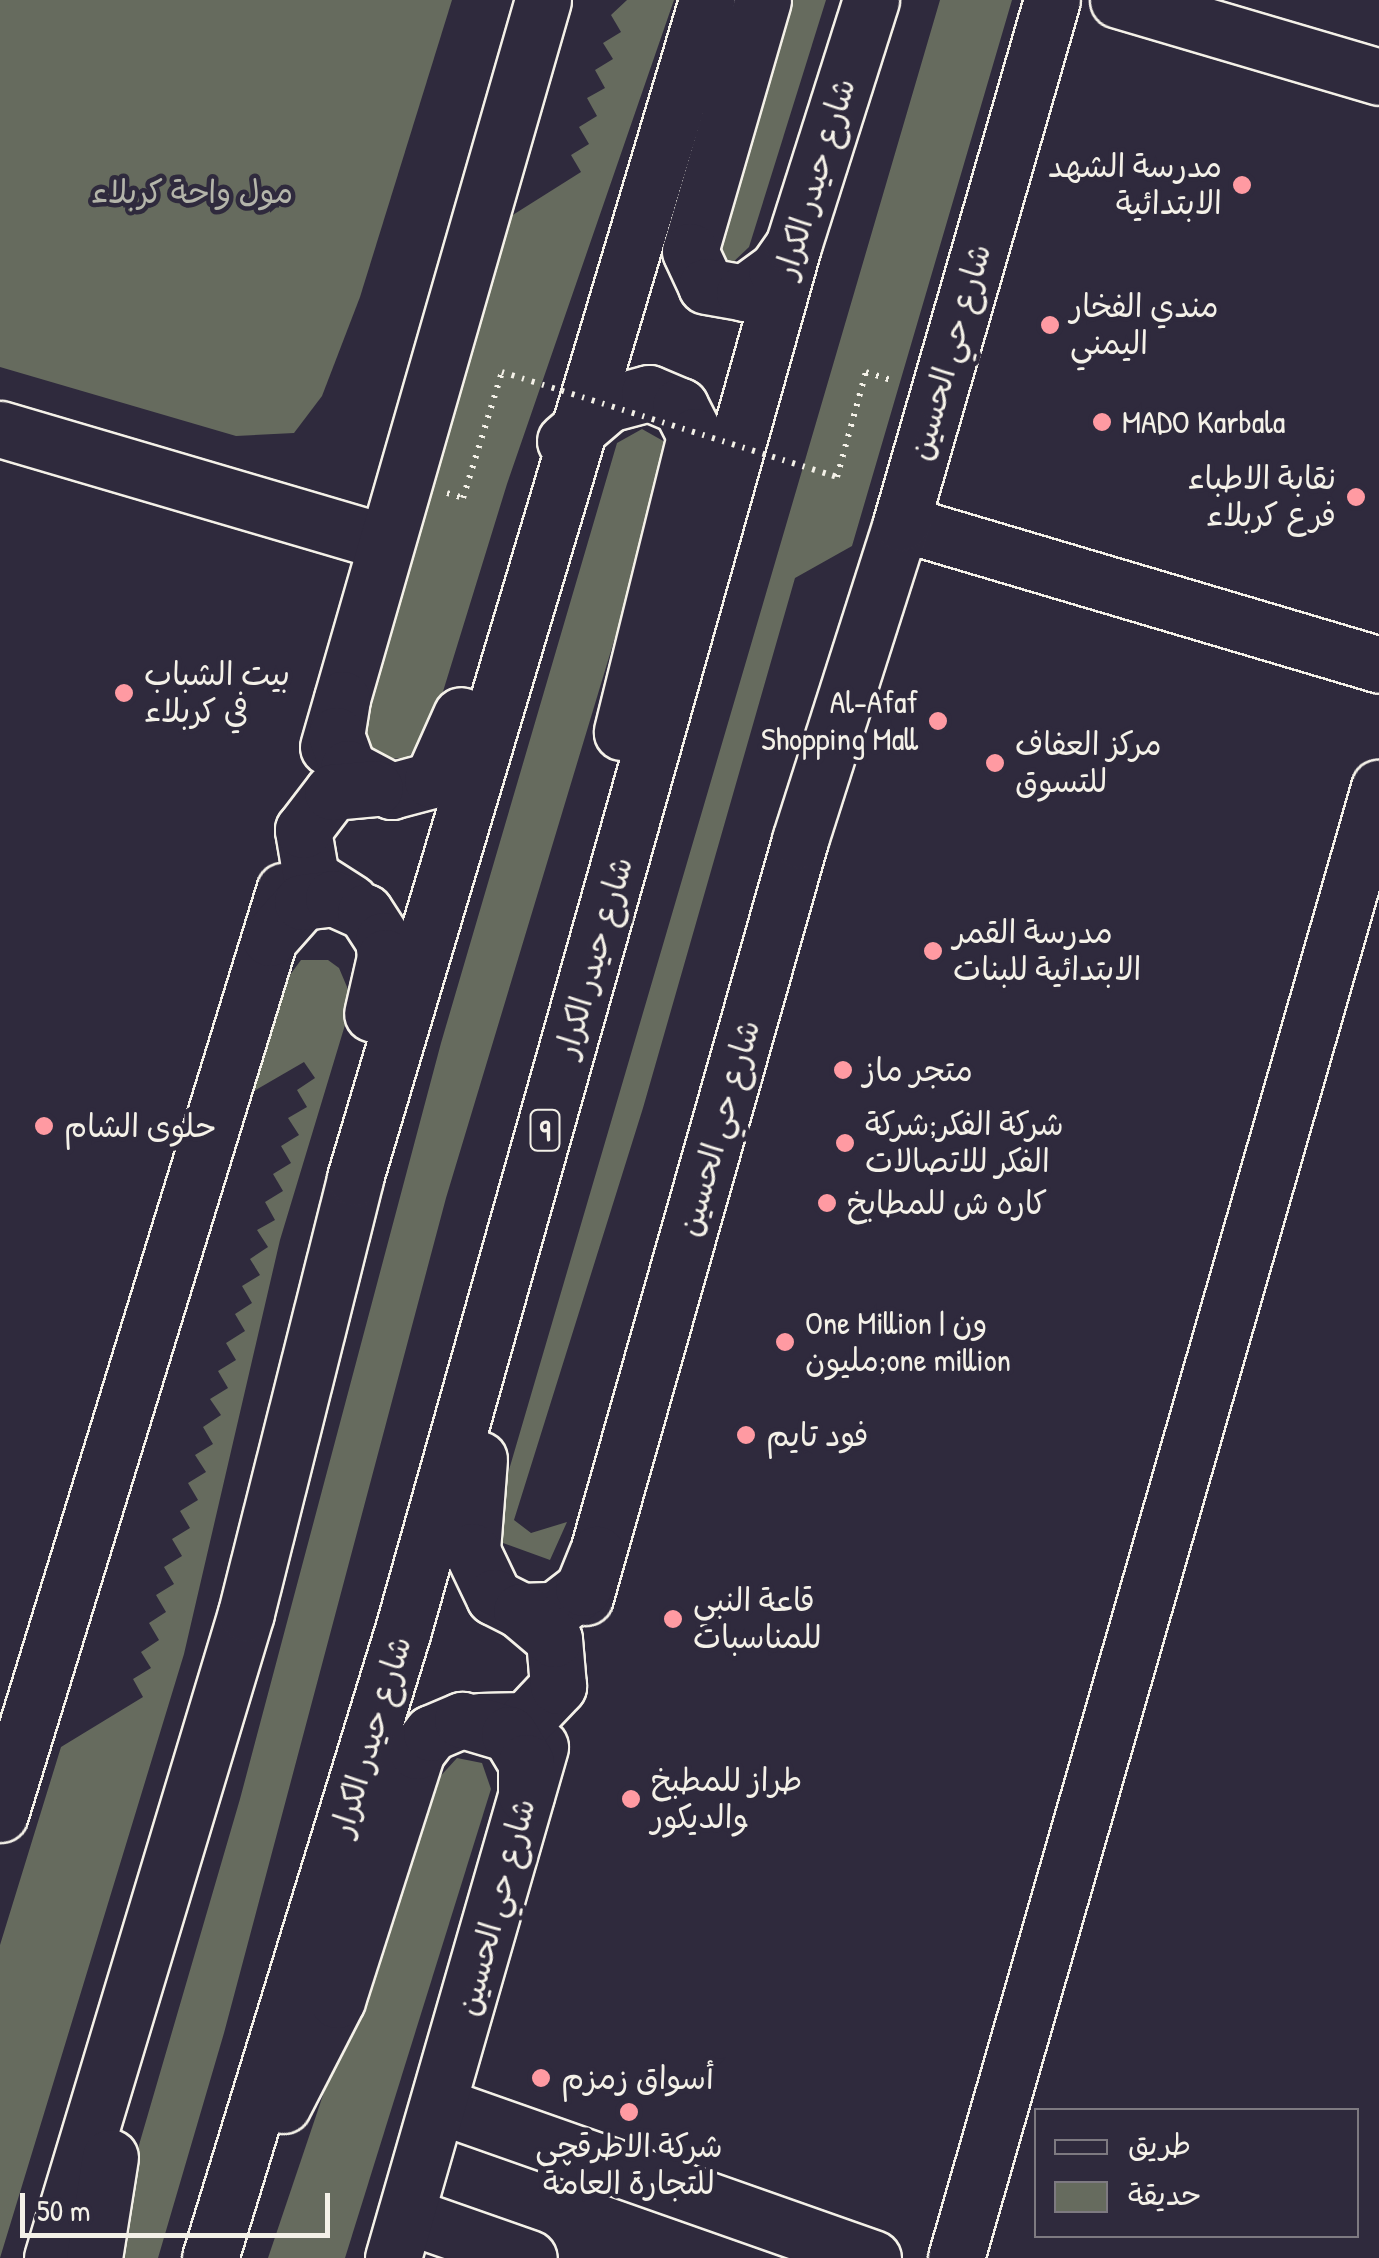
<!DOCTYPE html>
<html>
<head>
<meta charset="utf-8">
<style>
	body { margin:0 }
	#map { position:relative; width:1379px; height:2258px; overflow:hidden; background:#2f2a3d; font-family:"Patrick Hand","Playpen Sans Arabic",sans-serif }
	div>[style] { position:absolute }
	.green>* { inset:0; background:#666b5e }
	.path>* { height:6px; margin-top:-3px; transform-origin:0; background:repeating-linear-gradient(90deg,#f4f1e8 0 2.5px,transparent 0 10.5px) }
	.roads { filter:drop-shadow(2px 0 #f4f1e8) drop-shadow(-2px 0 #f4f1e8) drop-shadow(0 2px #f4f1e8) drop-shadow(0 -2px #f4f1e8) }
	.minor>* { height:55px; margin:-27.5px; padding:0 27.5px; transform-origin:27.5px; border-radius:27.5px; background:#2f2a3d }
	.major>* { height:55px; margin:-27.5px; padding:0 27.5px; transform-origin:27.5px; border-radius:27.5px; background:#2f2a3d }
	.highway>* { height:55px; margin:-27.5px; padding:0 27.5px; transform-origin:27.5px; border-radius:27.5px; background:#2f2a3d }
	.path-bridge>* { height:6px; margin-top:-3px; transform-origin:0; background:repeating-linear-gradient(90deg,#f4f1e8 0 2.5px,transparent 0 10.5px) }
	.dots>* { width:28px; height:28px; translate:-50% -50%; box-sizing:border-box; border:5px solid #2f2a3d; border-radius:50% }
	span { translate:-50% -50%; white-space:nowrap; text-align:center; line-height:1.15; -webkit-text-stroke:9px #2f2a3d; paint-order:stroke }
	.shield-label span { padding:2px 8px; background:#2f2a3d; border:2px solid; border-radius:8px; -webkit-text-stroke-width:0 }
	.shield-label { font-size:30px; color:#f4f1e8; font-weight:700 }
	.poi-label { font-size:32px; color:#f4f1e8 }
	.right { translate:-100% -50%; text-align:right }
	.left { translate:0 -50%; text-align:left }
	.street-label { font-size:32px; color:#f4f1e8 }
	.park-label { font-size:32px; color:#b4b5aa }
	.legend { position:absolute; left:1034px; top:2108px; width:325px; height:130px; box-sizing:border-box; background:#2f2a3d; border:2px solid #7e7a81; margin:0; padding:12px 18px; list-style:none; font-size:30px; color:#f4f1e8 }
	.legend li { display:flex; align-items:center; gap:20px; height:50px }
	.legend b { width:50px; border:2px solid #7e7a81 }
	.scale { position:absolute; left:20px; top:2193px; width:310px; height:45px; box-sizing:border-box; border:5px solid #f4f1e8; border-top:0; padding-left:12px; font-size:30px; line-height:35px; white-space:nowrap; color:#f4f1e8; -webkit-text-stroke:8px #2f2a3d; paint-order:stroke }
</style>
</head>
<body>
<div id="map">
	<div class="green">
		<i style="clip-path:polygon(0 0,452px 0,360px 297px,322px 396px,294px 433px,236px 436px,0 367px)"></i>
		<i style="clip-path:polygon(627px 0,674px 0,507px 484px,429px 737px,407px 758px,383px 759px,373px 754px,356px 722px,505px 220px,581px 172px,571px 155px,589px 144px,579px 127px,597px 116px,587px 98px,605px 88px,595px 70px,613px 59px,603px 43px,621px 32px,611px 15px)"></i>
		<i style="clip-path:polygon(777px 0,826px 0,749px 247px,728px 267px,708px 238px)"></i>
		<i style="clip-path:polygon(940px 0,1012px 0,852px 546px,795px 578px,643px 1108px,514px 1520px,531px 1533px,567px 1522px,550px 1560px,489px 1538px)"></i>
		<i style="clip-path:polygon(642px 429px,665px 442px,670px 455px,446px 1198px,224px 2033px,158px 2258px,106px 2258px,240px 1799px,441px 1043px,617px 443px)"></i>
		<i style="clip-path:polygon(301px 960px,328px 960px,339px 968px,350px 994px,348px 1015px,280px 1240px,184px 1654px,0 2258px,0 1945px,61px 1747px,143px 1697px,133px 1679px,151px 1668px,141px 1652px,159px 1640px,149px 1623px,166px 1612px,156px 1595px,174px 1584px,164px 1567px,182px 1556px,172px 1539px,190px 1528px,180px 1511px,198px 1500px,188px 1483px,206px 1472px,195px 1455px,213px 1444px,203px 1427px,221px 1415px,210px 1399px,228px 1388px,218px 1371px,236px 1360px,226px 1343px,245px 1331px,235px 1314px,252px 1303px,242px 1286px,260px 1275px,250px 1259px,268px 1247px,257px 1230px,275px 1220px,265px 1202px,283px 1191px,273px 1174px,291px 1163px,281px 1146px,299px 1135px,288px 1118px,307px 1107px,297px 1090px,315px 1078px,304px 1062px,242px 1098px,278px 991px)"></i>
		<i style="clip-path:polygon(457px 1758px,482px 1763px,491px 1789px,345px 2258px,268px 2258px,425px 1793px)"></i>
	</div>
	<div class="path">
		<i style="left:837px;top:477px;width:109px;rotate:-74.6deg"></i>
		<i style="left:866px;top:372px;width:29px;rotate:18deg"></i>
		<i style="left:447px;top:493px;width:17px;rotate:17deg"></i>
		<i style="left:463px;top:498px;width:132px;rotate:-72.8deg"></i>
	</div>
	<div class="roads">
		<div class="minor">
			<i style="left:1118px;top:0;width:272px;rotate:16.4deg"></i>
			<i style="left:0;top:429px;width:401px;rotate:16.4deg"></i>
			<i style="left:901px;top:523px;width:499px;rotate:16.5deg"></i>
			<i style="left:441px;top:2106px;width:458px;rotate:19.4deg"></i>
			<i style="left:406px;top:2215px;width:130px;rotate:19.3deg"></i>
			<i style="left:956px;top:2258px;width:1530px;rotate:-73.95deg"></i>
		</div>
		<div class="major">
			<i style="left:328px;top:747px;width:777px;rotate:-73.94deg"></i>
			<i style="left:585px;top:1597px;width:787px;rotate:-74.14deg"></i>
			<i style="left:800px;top:840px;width:333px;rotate:-72.3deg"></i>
			<i style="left:901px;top:523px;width:544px;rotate:-73.9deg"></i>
			<i style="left:0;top:1814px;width:966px;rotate:-72.9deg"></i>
			<i style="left:393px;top:2258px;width:532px;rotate:-73.95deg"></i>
		</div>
		<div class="highway">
			<i style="left:763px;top:0;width:261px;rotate:106.2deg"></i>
			<i style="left:690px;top:251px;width:38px;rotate:65deg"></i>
			<i style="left:706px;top:286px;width:39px;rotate:10deg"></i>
			<i style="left:744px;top:293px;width:39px;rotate:-36deg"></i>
			<i style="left:776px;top:270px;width:29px;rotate:-55deg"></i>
			<i style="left:565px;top:441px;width:57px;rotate:-40.7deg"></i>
			<i style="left:608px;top:404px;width:42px;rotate:-15deg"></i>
			<i style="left:649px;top:393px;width:34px;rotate:23deg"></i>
			<i style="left:680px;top:406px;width:34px;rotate:63deg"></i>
			<i style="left:695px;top:436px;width:305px;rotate:103.9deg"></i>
			<i style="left:342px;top:699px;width:36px;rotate:99deg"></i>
			<i style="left:336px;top:735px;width:35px;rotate:70deg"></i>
			<i style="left:348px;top:768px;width:49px;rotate:28.1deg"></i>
			<i style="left:391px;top:791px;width:42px;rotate:-15deg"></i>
			<i style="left:432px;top:780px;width:71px;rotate:-66deg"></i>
			<i style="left:350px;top:902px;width:46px;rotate:-147.3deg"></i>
			<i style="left:311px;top:877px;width:48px;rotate:-99.7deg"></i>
			<i style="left:303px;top:830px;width:48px;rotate:-52.7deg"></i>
			<i style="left:332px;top:792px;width:43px;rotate:-5.3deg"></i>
			<i style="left:270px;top:938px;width:48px;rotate:-48.4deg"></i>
			<i style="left:302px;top:902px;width:31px;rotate:-7deg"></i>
			<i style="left:333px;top:898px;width:35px;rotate:24deg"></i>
			<i style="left:365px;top:912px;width:33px;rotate:57deg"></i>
			<i style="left:383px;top:940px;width:17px;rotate:83deg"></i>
			<i style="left:385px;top:957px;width:58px;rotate:102.8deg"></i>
			<i style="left:479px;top:1459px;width:92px;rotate:94.4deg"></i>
			<i style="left:472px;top:1551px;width:51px;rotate:64.4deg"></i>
			<i style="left:494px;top:1597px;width:30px;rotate:27deg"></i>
			<i style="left:521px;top:1611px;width:34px;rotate:-2deg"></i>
			<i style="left:555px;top:1610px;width:36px;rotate:-38deg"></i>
			<i style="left:583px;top:1588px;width:37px;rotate:-68deg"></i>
			<i style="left:479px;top:1721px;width:47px;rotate:-1.2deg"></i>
			<i style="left:526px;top:1720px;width:47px;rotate:-46.7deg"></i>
			<i style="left:558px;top:1686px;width:47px;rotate:-94.9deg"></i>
			<i style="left:554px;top:1639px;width:43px;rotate:-139.7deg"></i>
			<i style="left:283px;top:2105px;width:118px;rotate:-62.8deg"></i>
			<i style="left:337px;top:2000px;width:262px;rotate:-72.2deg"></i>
			<i style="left:417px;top:1751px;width:23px;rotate:-52deg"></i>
			<i style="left:431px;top:1733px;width:34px;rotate:-23deg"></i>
			<i style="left:462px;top:1720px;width:49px;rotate:16.6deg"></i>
			<i style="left:509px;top:1734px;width:33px;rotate:59deg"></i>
			<i style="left:526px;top:1762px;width:33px;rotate:90deg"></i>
			<i style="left:52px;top:2258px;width:674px;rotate:-73.26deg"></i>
			<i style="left:246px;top:1613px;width:448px;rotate:-75.9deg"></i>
			<i style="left:355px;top:1178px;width:1229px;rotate:-73.36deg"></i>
			<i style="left:94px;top:2258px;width:102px;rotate:-81deg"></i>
			<i style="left:210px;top:2258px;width:657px;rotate:-72.92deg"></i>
			<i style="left:403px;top:1630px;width:1438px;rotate:-74.26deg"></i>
			<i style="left:793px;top:246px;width:258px;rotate:-72.4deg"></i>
		</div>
	</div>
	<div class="path-bridge">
		<i style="left:502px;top:372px;width:351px;rotate:17.4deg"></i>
	</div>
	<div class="dots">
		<i style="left:1242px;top:185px;background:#ff9aa2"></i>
		<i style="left:1050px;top:325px;background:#ff9aa2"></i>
		<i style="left:1102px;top:422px;background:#ff9aa2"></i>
		<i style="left:1356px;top:497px;background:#ff9aa2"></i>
		<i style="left:124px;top:693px;background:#ff9aa2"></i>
		<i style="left:938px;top:721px;background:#ff9aa2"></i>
		<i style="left:995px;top:763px;background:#ff9aa2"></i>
		<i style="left:933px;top:951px;background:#ff9aa2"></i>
		<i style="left:843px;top:1070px;background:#ff9aa2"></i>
		<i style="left:44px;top:1126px;background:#ff9aa2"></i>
		<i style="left:845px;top:1143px;background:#ff9aa2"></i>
		<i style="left:827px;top:1203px;background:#ff9aa2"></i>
		<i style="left:785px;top:1342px;background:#ff9aa2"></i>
		<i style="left:746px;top:1435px;background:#ff9aa2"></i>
		<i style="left:673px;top:1619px;background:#ff9aa2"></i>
		<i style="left:631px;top:1799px;background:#ff9aa2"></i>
		<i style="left:541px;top:2078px;background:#ff9aa2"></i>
		<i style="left:629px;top:2112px;background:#ff9aa2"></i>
	</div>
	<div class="shield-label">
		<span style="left:545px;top:1130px">9</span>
	</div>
	<div class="poi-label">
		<span class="right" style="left:1222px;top:185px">مدرسة الشهد<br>الابتدائية</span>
		<span class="left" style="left:1070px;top:325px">مندي الفخار<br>اليمني</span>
		<span class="left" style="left:1122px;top:422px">MADO Karbala</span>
		<span class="right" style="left:1336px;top:497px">نقابة الاطباء<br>فرع كربلاء</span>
		<span class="left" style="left:144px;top:693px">بيت الشباب<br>في كربلاء</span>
		<span class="right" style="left:918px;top:721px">Al-Afaf<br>Shopping Mall</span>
		<span class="left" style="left:1015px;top:763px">مركز العفاف<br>للتسوق</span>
		<span class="left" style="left:953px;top:951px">مدرسة القمر<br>الابتدائية للبنات</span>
		<span class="left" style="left:863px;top:1070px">متجر ماز</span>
		<span class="left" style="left:865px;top:1143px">شركة الفكر;شركة<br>الفكر للاتصالات</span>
		<span class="left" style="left:64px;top:1126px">حلوى الشام</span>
		<span class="left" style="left:847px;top:1203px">كاره ش للمطابخ</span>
		<span class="left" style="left:805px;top:1342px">One Million | ون<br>مليون;one million</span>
		<span class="left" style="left:766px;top:1435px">فود تايم</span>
		<span class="left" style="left:693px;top:1619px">قاعة النبي<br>للمناسبات</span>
		<span class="left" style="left:651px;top:1799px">طراز للمطبخ<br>والديكور</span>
		<span class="left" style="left:561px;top:2078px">أسواق زمزم</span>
		<span style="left:629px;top:2165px">شركة الاطرقچي<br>للتجارة العامة</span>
	</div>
	<div class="street-label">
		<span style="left:815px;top:178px;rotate:-73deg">شارع حيدر الكرار</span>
		<span style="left:950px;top:352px;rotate:-74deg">شارع حي الحسين</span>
		<span style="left:594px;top:957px;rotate:-74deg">شارع حيدر الكرار</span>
		<span style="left:719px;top:1128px;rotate:-74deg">شارع حي الحسين</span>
		<span style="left:371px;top:1736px;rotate:-73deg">شارع حيدر الكرار</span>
		<span style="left:496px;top:1907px;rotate:-75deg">شارع حي الحسين</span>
	</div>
	<div class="park-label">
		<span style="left:192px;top:192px">مول واحة كربلاء</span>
	</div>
	<ul class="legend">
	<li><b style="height:12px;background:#2f2a3d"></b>طريق</li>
	<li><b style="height:28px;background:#666b5e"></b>حديقة</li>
	</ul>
	<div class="scale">50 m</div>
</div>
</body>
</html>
